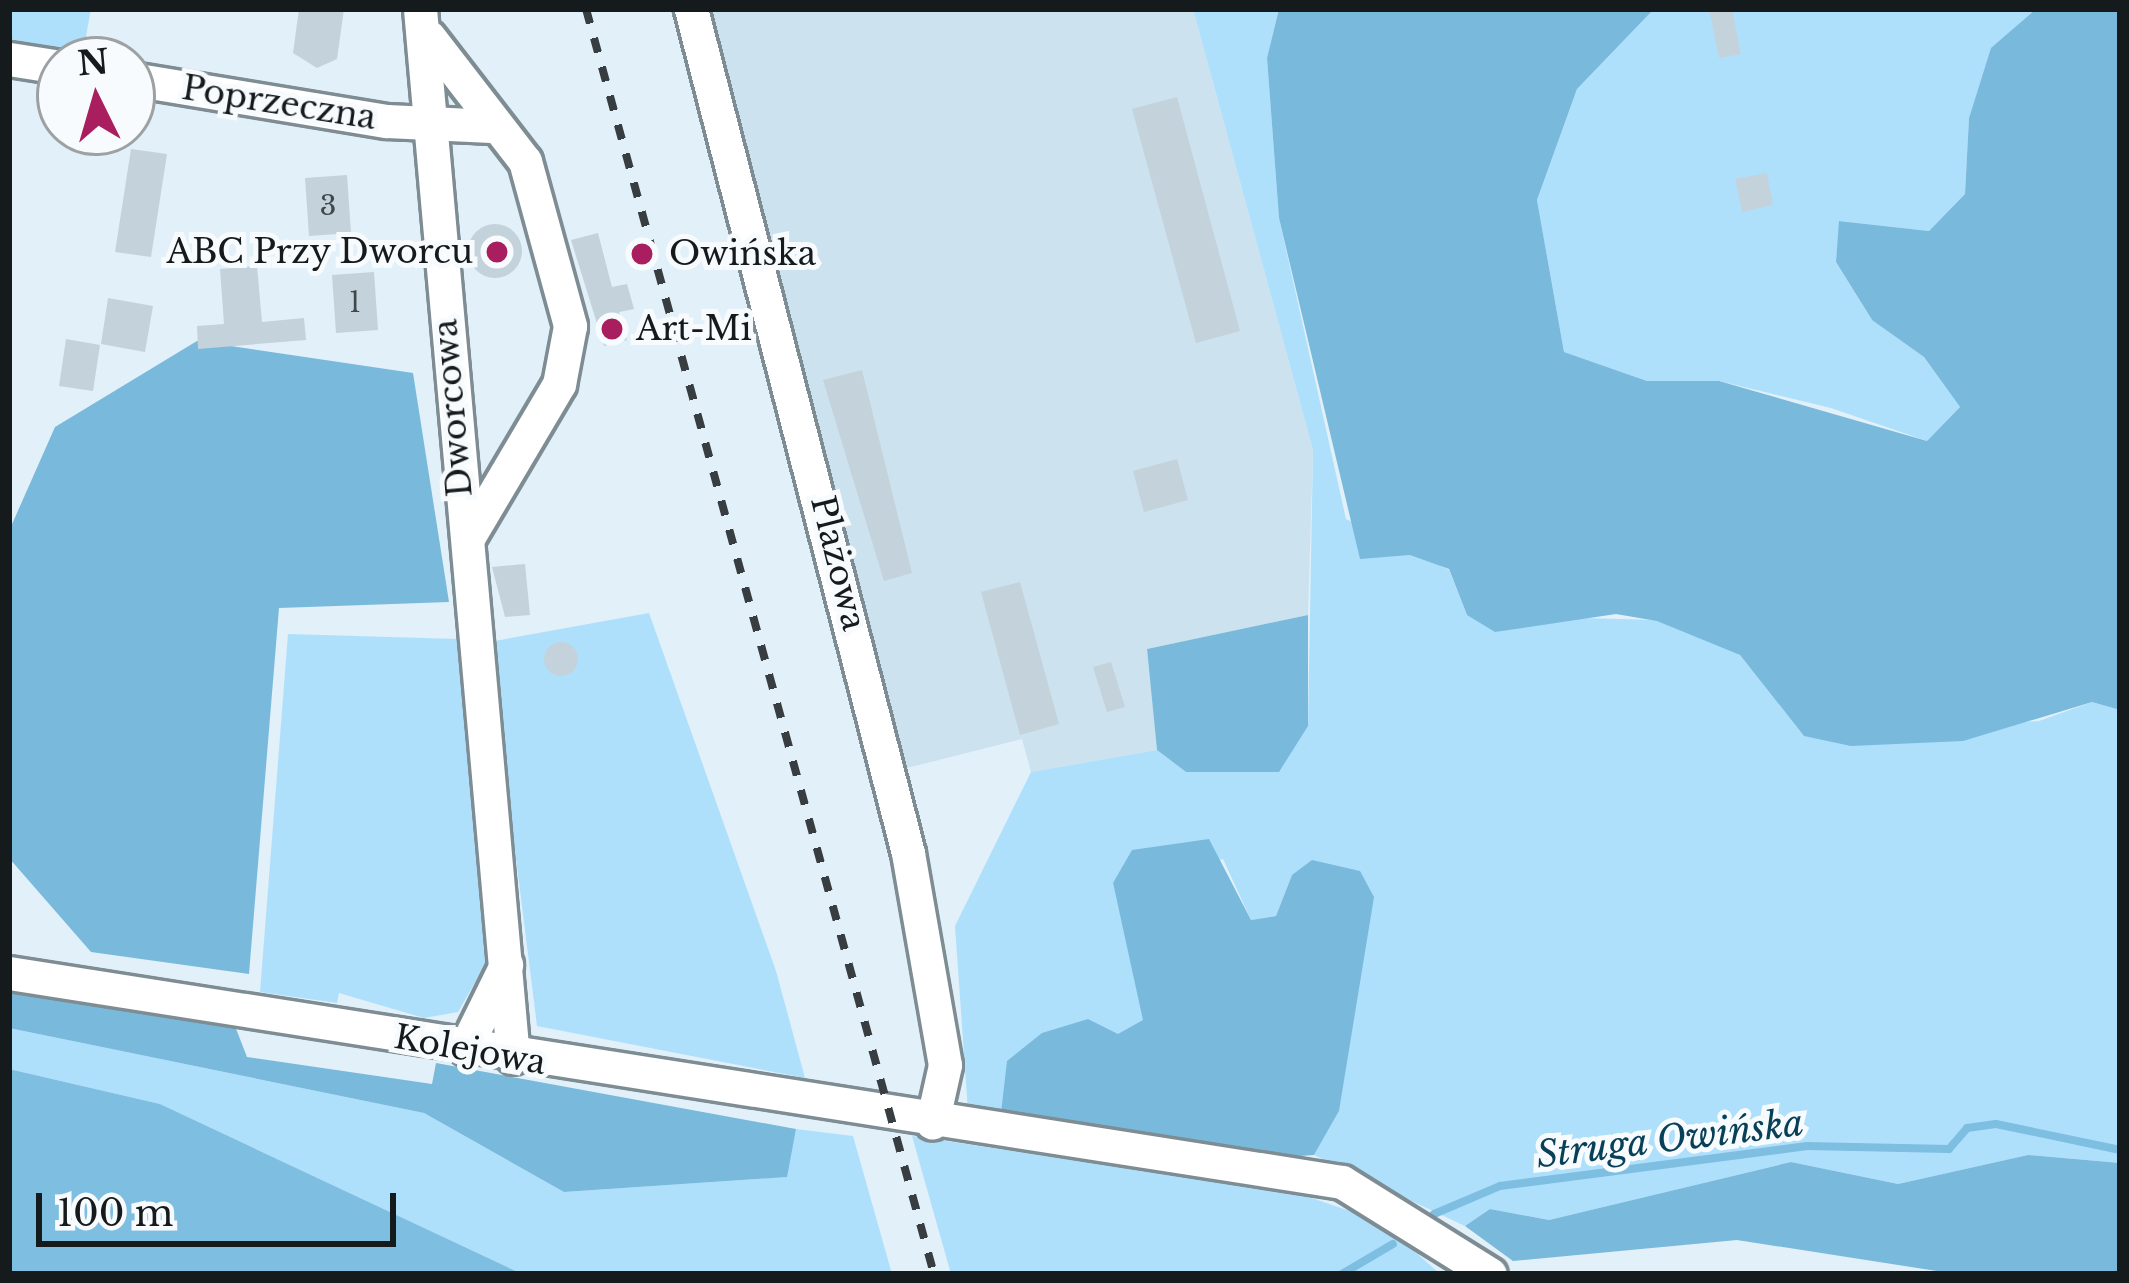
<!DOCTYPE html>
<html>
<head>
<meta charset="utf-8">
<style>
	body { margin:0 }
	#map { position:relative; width:2129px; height:1283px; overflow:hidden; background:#e1f0f9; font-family:"Libre Baskerville",serif }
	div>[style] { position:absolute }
	.built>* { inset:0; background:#cce2ee }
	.green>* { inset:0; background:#aee0fc }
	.forest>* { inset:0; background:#79b9dc }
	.water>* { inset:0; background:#7ebee1 }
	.stream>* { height:8px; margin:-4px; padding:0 4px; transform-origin:4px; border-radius:4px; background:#7ebee1 }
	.building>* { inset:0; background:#c4d2db }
	.round { border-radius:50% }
	.roads { filter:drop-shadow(3px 0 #7e8c93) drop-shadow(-3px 0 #7e8c93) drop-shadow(0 3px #7e8c93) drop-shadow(0 -3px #7e8c93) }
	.minor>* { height:33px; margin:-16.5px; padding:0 16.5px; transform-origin:16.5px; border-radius:16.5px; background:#fff }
	.rail>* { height:8px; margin-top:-4px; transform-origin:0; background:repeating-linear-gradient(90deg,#373d41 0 15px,transparent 0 30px) }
	.dots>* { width:33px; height:33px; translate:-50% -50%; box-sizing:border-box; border:6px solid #f8fbfd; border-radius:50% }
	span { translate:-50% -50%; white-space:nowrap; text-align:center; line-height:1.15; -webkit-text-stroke:10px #f8fbfd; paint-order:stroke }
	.number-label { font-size:27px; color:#41484c }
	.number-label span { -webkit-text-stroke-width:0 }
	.street-label { font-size:33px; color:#151a1d }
	.poi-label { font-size:33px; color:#151a1d }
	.right { translate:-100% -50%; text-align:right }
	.left { translate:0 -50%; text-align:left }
	.water-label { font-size:36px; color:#084058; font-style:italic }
	.frame { position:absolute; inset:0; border:12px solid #151a1d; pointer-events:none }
	.north { position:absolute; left:36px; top:36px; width:120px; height:120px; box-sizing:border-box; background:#f8fbfd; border:3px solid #9da1a3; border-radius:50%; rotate:355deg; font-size:33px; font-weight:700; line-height:48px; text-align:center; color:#151a1d }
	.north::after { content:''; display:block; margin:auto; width:42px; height:54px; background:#a91e5f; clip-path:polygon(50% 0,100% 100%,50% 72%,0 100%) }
	.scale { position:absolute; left:36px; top:1193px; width:360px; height:54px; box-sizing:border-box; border:6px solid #151a1d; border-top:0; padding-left:15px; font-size:36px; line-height:42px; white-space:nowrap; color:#151a1d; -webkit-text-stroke:9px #f8fbfd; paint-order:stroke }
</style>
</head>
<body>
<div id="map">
	<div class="built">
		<i style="clip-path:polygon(700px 9px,1193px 9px,1313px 450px,1308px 615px,1147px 649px,1157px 750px,1031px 772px,1022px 739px,903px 769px)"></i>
	</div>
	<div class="green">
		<i style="clip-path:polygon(9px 9px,91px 9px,83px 52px,9px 39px)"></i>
		<i style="clip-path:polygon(1193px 9px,1279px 9px,1267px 58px,1279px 218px,1346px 519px,1449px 570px,1467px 615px,1657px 620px,1740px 655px,1804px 736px,2039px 721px,2092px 702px,2120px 710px,2120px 1163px,2028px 1155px,1898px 1184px,1791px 1162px,1549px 1220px,1490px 1209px,1465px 1226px,1314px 1155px,1339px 1111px,1292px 875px,1276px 916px,1251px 920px,1223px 859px,1113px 883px,1144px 1020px,1001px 1113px,968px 1111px,955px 926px,1031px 772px,1157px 750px,1186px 772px,1308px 726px,1313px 450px)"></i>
		<i style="clip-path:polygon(1654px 9px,2036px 9px,1991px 49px,1969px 118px,1965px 194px,1929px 231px,1840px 221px,1836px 262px,1871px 319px,1924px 357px,1960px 407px,1927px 441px,1831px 408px,1719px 381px,1647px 381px,1564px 352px,1537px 200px,1577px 89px)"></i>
		<i style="clip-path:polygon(649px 613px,776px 971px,805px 1078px,537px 1026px,489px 642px)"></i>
		<i style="clip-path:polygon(288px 634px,458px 639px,492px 953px,458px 1012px,424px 1018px,339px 993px,337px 1003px,260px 992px)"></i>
		<i style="clip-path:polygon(9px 1028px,424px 1113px,564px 1192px,786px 1177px,796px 1129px,853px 1136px,892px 1274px,522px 1274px,160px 1104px,9px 1069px)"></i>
		<i style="clip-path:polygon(912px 1136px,1297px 1193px,1382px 1222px,1440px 1274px,951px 1274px)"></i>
	</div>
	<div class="forest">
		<i style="clip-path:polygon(1279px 9px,1654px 9px,1577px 89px,1537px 200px,1564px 352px,1647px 381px,1719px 381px,1927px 441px,1960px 407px,1924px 357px,1872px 320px,1836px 262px,1839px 221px,1929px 231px,1965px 194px,1969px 118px,1991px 48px,2036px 9px,2120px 9px,2120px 710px,2092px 702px,1963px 741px,1851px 746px,1804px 736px,1740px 655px,1657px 621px,1616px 614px,1495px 632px,1467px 615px,1449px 569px,1410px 555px,1360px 559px,1279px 218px,1267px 58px)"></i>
		<i style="clip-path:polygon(197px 341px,413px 373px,449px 602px,279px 608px,249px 974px,91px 952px,9px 858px,9px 531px,55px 427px)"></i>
		<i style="clip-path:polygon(1308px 615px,1308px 726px,1279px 772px,1186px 772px,1157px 750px,1147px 649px)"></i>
		<i style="clip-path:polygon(1209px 839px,1251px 920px,1276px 916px,1292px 875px,1312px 860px,1360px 871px,1374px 897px,1339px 1111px,1314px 1155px,1272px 1158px,1001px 1113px,1007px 1061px,1042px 1033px,1088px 1019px,1118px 1034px,1143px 1020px,1113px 883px,1132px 850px)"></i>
		<i style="clip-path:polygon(9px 988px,233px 1021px,247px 1057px,432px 1084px,436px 1063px,796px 1129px,787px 1177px,564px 1192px,424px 1113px,9px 1028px)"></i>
		<i style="clip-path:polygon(2028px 1155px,2120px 1163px,2120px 1274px,1956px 1274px,1737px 1240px,1513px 1261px,1465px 1226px,1490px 1209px,1549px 1220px,1791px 1162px,1898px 1184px)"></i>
	</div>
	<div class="water">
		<i style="clip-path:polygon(9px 1069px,160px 1104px,522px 1274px,9px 1274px)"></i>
	</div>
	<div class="stream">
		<i style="left:1434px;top:1214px;width:72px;rotate:-23deg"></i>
		<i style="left:1500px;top:1186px;width:310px;rotate:-7.4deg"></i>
		<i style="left:1807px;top:1146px;width:142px;rotate:1.2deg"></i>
		<i style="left:1949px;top:1149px;width:28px;rotate:-49deg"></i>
		<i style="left:1967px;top:1128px;width:29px;rotate:-8deg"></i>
		<i style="left:1996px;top:1124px;width:127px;rotate:11.8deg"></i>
		<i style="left:1342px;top:1274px;width:59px;rotate:-30.5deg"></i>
	</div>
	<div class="building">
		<i style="clip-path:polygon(299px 9px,344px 9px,337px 59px,317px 68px,293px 53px)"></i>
		<i style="clip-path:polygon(1709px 9px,1732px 9px,1741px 54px,1719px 58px)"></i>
		<i style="clip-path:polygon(1177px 97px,1240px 331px,1196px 343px,1132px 109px)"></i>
		<i style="clip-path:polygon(131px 149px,167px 154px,151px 257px,115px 252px)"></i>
		<i style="clip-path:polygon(1767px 173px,1773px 205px,1742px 212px,1735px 179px)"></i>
		<i style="clip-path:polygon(347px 175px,351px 233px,309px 236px,305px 178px)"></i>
		<i class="round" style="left:468px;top:224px;width:54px;height:54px"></i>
		<i style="clip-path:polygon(598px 233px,612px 287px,627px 284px,634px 309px,619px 312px,627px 340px,604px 346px,571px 240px)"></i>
		<i style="clip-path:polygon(257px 266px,262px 322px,304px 318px,306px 340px,198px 349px,197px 326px,224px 324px,220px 269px)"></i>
		<i style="clip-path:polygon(374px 272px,378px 330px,336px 333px,332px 275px)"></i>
		<i style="clip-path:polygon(108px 298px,153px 306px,145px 352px,101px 344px)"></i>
		<i style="clip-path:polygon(66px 339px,100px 345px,93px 391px,59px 386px)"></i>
		<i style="clip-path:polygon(862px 370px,912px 573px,884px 581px,823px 380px)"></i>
		<i style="clip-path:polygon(1177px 459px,1188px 500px,1144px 512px,1133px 471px)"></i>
		<i style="clip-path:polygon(525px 564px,530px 615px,505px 617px,492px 567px)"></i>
		<i style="clip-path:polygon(1020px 582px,1059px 724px,1020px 735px,981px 592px)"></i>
		<i class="round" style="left:544px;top:642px;width:34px;height:34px"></i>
		<i style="clip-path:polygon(1111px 662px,1125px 707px,1107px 712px,1093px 667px)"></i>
	</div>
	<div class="roads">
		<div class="minor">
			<i style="left:420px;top:9px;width:1052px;rotate:84.93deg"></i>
			<i style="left:691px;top:9px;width:871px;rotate:75.58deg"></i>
			<i style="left:908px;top:853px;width:215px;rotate:80.1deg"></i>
			<i style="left:945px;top:1065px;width:59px;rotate:102.6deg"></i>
			<i style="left:429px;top:37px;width:157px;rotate:52.3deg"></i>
			<i style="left:525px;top:161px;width:171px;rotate:74.7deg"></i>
			<i style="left:570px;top:326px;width:59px;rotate:100.7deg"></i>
			<i style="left:559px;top:384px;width:177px;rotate:120.6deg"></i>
			<i style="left:9px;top:59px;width:52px;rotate:8.9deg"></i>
			<i style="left:132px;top:79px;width:258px;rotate:9.4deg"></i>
			<i style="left:387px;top:121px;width:104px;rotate:2.8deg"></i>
			<i style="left:9px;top:973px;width:1349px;rotate:8.91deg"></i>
			<i style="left:1342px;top:1182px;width:174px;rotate:31.9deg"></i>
			<i style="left:465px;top:1048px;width:93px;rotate:-63.7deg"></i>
		</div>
	</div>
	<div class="rail">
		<i style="left:586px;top:9px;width:1312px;rotate:74.62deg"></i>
	</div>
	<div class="dots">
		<i style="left:497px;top:252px;background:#a91e5f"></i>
		<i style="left:642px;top:254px;background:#a91e5f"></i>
		<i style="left:612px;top:329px;background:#a91e5f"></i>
	</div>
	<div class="number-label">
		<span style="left:328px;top:206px">3</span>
		<span style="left:355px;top:303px">1</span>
	</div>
	<div class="street-label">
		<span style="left:279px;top:103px;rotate:9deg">Poprzeczna</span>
		<span style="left:453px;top:408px;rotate:-95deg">Dworcowa</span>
		<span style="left:838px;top:563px;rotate:76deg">Plażowa</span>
		<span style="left:470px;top:1050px;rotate:10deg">Kolejowa</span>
	</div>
	<div class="poi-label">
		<span class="right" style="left:473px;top:252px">ABC Przy Dworcu</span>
		<span class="left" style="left:669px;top:254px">Owińska</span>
		<span class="left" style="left:636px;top:329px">Art-Mi</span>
	</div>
	<div class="water-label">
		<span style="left:1670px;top:1139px;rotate:-7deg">Struga Owińska</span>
	</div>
	<div class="frame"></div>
	<div class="north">N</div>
	<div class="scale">100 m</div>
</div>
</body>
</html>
